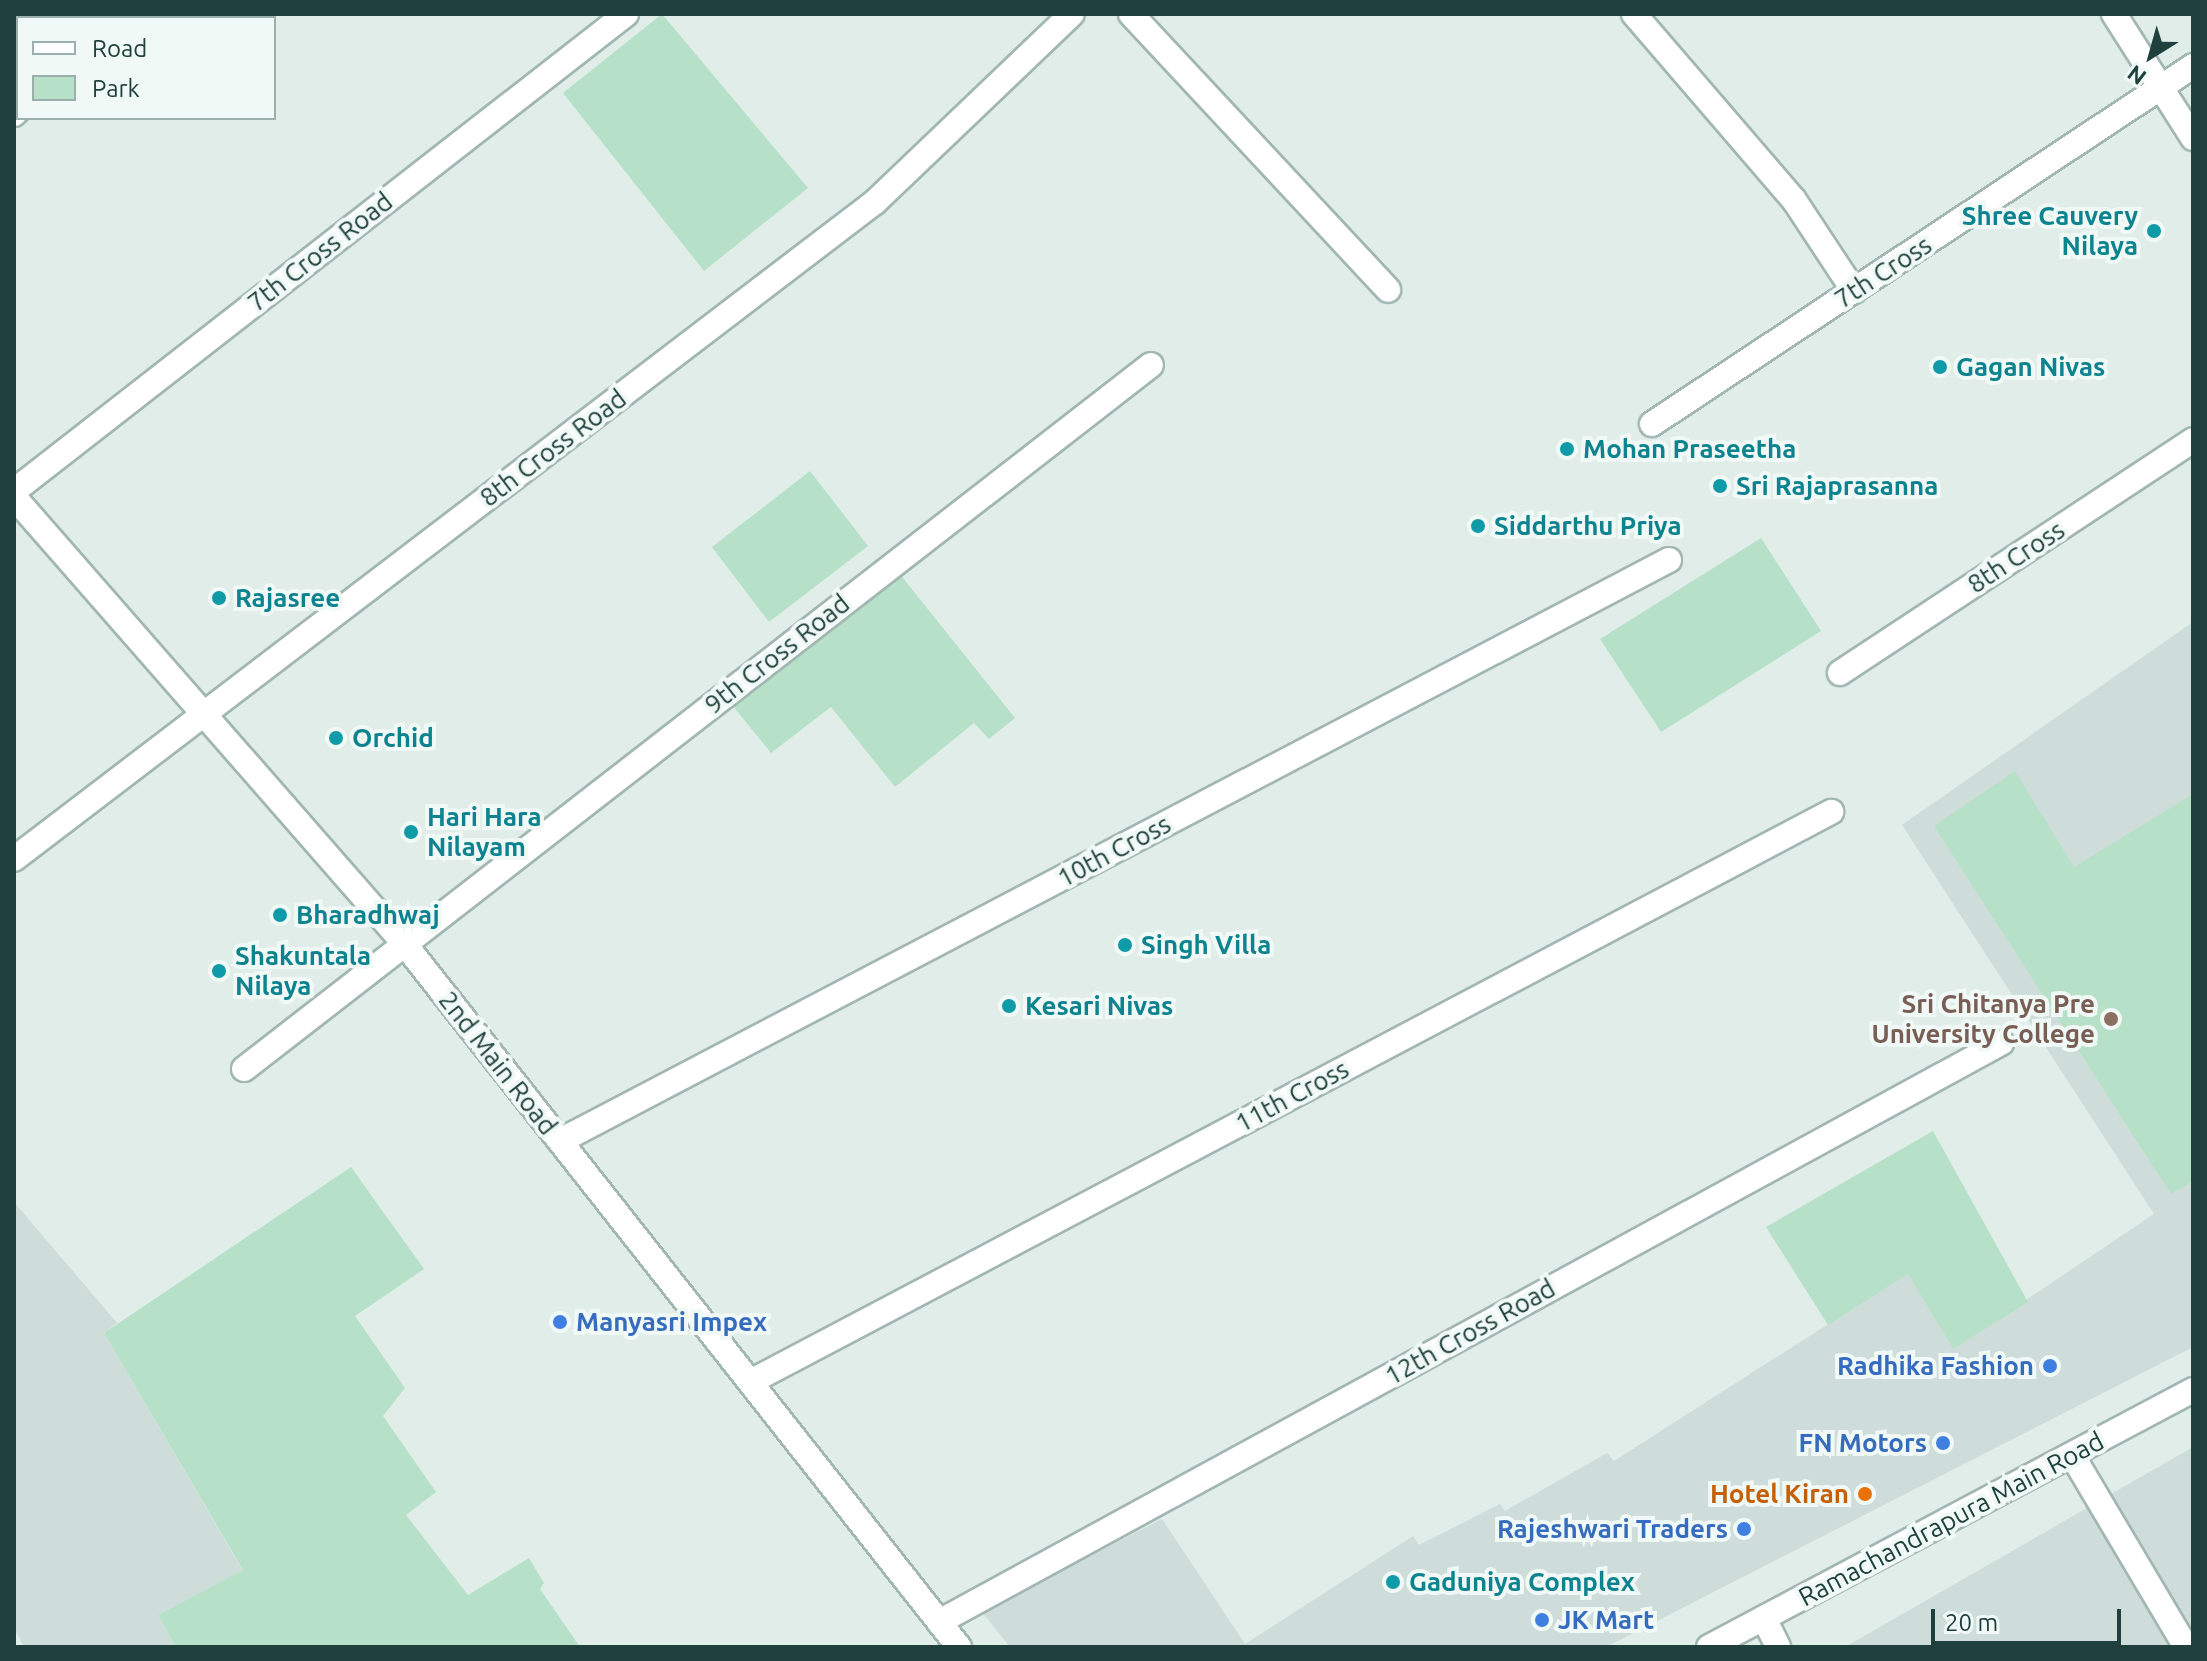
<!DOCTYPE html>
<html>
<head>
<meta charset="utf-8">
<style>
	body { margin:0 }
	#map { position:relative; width:2207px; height:1661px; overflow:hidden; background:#e0ede9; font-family:Ubuntu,sans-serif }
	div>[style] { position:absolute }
	.built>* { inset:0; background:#ceddd9 }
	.green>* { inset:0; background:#b6e1c8 }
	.roads { filter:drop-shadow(2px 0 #a2b6b2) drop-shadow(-2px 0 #a2b6b2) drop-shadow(0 2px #a2b6b2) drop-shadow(0 -2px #a2b6b2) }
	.minor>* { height:24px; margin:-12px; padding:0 12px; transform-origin:12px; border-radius:12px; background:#fff }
	.tertiary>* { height:24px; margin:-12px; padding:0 12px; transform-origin:12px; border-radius:12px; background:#fff }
	.dots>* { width:22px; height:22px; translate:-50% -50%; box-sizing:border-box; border:4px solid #f1f9f6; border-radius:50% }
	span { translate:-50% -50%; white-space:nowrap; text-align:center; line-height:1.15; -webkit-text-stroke:8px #f1f9f6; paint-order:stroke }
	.culture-label { font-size:26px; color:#0d838f; font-weight:700 }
	.right { translate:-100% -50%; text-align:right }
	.left { translate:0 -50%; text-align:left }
	.street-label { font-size:26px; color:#1f403c }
	.education-label { font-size:26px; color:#785e54; font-weight:700 }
	.shop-label { font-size:26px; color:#366cbe; font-weight:700 }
	.food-label { font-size:26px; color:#c56008; font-weight:700 }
	.frame { position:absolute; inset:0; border:16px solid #1f403c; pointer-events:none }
	.legend { position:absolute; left:16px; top:16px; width:260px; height:104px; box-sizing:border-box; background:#f1f9f6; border:2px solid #9dafac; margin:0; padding:10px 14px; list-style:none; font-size:24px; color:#1f403c }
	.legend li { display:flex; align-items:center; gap:16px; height:40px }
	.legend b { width:40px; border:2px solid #9dafac }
	.north { position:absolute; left:2111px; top:16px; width:80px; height:80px; -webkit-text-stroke:6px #f1f9f6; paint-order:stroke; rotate:217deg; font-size:22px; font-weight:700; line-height:32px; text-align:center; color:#1f403c }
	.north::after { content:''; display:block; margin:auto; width:28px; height:36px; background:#1f403c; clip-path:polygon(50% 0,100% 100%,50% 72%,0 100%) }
	.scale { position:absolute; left:1931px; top:1609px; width:190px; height:36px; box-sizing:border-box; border:4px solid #1f403c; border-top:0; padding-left:10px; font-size:24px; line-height:28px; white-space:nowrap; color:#1f403c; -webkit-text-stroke:6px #f1f9f6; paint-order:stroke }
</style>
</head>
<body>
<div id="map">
	<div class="built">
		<i style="clip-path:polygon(2193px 622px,2193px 1347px,1606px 1647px,1010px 1647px,982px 1612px,1162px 1519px,1245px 1644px,1413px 1536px,1419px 1545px,1500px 1504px,1505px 1511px,1607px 1453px,1614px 1461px,1908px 1273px,1953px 1349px,2154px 1214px,1902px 825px)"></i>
		<i style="clip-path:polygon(14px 1202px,117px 1323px,104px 1333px,243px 1571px,158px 1615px,176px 1647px,24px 1647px,14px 1628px)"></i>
		<i style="clip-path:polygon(2193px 1447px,2193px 1647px,1845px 1647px)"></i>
	</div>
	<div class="green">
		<i style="clip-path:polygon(662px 14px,808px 188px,704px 271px,563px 93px)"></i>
		<i style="clip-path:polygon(810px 471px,868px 546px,769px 622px,712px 547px)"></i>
		<i style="clip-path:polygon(1761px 538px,1821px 631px,1661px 732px,1600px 639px)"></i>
		<i style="clip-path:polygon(899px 573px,1015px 718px,989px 739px,974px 723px,895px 787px,831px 707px,771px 753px,733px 706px)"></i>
		<i style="clip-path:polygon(2015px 771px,2074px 867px,2193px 794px,2193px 1181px,2171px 1194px,1934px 826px)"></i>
		<i style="clip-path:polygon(1933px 1131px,2028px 1302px,1953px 1349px,1908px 1274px,1828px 1325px,1766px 1227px)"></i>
		<i style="clip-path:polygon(351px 1167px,424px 1269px,355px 1316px,405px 1388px,383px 1416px,436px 1492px,406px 1515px,468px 1595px,529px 1558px,544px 1583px,540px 1589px,580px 1647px,176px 1647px,158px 1615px,243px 1570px,104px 1333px)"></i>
	</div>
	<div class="roads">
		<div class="minor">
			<i style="left:1131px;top:14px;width:377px;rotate:47deg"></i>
			<i style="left:1634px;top:14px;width:245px;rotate:49.3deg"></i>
			<i style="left:1794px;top:200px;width:109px;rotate:56.6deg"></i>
			<i style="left:2114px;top:14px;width:147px;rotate:57.5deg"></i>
			<i style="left:133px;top:18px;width:6px;rotate:-39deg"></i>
			<i style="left:14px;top:114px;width:6px;rotate:-45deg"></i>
			<i style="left:1652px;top:424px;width:649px;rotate:-33.49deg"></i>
			<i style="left:14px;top:491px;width:776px;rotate:-37.93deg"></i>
			<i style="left:14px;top:497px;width:591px;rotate:48.84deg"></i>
			<i style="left:403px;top:942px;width:898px;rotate:51.74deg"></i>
			<i style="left:1840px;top:673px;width:423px;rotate:-33.4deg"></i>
			<i style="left:14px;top:859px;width:1083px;rotate:-37.35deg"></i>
			<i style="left:875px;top:202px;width:272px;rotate:-43.7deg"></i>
			<i style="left:244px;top:1069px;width:1148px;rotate:-37.82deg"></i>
			<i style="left:560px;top:1141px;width:1252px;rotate:-27.65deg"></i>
			<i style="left:754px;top:1380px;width:1218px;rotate:-27.81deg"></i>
			<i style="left:2072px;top:1455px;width:223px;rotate:59.3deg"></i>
			<i style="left:1764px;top:1618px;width:32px;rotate:64deg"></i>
			<i style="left:939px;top:1622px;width:1210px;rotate:-28.6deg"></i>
		</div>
		<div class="tertiary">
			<i style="left:1709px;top:1647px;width:548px;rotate:-27.97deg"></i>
		</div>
	</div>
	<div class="dots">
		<i style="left:2154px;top:231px;background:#0f9aa8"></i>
		<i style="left:1940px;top:367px;background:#0f9aa8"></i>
		<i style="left:1567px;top:449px;background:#0f9aa8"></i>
		<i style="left:1720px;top:486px;background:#0f9aa8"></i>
		<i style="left:1478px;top:526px;background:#0f9aa8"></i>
		<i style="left:219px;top:598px;background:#0f9aa8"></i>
		<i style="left:336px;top:738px;background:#0f9aa8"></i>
		<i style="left:411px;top:832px;background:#0f9aa8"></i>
		<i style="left:280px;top:915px;background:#0f9aa8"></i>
		<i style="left:1125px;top:945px;background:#0f9aa8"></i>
		<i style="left:219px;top:971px;background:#0f9aa8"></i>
		<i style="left:1009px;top:1006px;background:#0f9aa8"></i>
		<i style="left:2111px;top:1019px;background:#8d6e63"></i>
		<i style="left:560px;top:1322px;background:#3f7fe0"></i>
		<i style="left:2050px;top:1366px;background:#3f7fe0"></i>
		<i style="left:1943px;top:1443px;background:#3f7fe0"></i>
		<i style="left:1865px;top:1494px;background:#e8710a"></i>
		<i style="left:1744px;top:1529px;background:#3f7fe0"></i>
		<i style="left:1393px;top:1582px;background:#0f9aa8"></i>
		<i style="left:1542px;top:1620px;background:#3f7fe0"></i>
	</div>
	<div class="culture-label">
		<span class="right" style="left:2138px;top:231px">Shree Cauvery<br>Nilaya</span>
		<span class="left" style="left:1956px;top:367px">Gagan Nivas</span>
		<span class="left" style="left:1583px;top:449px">Mohan Praseetha</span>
		<span class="left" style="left:1736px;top:486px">Sri Rajaprasanna</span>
		<span class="left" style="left:1494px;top:526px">Siddarthu Priya</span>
		<span class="left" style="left:235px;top:598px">Rajasree</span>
		<span class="left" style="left:352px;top:738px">Orchid</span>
		<span class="left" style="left:427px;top:832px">Hari Hara<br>Nilayam</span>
		<span class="left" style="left:296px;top:915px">Bharadhwaj</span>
		<span class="left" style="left:1141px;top:945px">Singh Villa</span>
		<span class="left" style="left:235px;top:971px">Shakuntala<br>Nilaya</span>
		<span class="left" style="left:1025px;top:1006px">Kesari Nivas</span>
		<span class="left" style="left:1409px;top:1582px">Gaduniya Complex</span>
	</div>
	<div class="street-label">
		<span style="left:320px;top:252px;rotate:-38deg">7th Cross Road</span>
		<span style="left:1883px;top:272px;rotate:-33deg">7th Cross</span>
		<span style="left:553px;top:448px;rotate:-37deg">8th Cross Road</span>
		<span style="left:2016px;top:557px;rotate:-33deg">8th Cross</span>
		<span style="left:777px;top:654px;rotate:-38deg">9th Cross Road</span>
		<span style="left:1114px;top:851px;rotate:-28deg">10th Cross</span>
		<span style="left:498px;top:1063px;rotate:52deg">2nd Main Road</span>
		<span style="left:1292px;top:1096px;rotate:-28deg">11th Cross</span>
		<span style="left:1470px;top:1332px;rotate:-29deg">12th Cross Road</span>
		<span style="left:1951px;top:1519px;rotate:-28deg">Ramachandrapura Main Road</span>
	</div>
	<div class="education-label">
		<span class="right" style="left:2095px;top:1019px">Sri Chitanya Pre<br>University College</span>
	</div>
	<div class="shop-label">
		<span class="left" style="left:576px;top:1322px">Manyasri Impex</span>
		<span class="right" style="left:2034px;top:1366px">Radhika Fashion</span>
		<span class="right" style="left:1927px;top:1443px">FN Motors</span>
		<span class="right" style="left:1728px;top:1529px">Rajeshwari Traders</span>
		<span class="left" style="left:1558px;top:1620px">JK Mart</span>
	</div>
	<div class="food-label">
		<span class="right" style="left:1849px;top:1494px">Hotel Kiran</span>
	</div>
	<div class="frame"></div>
	<ul class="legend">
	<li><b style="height:10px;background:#fff"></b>Road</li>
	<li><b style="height:22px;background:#b6e1c8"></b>Park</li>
	</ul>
	<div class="north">N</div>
	<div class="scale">20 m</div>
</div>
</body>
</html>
